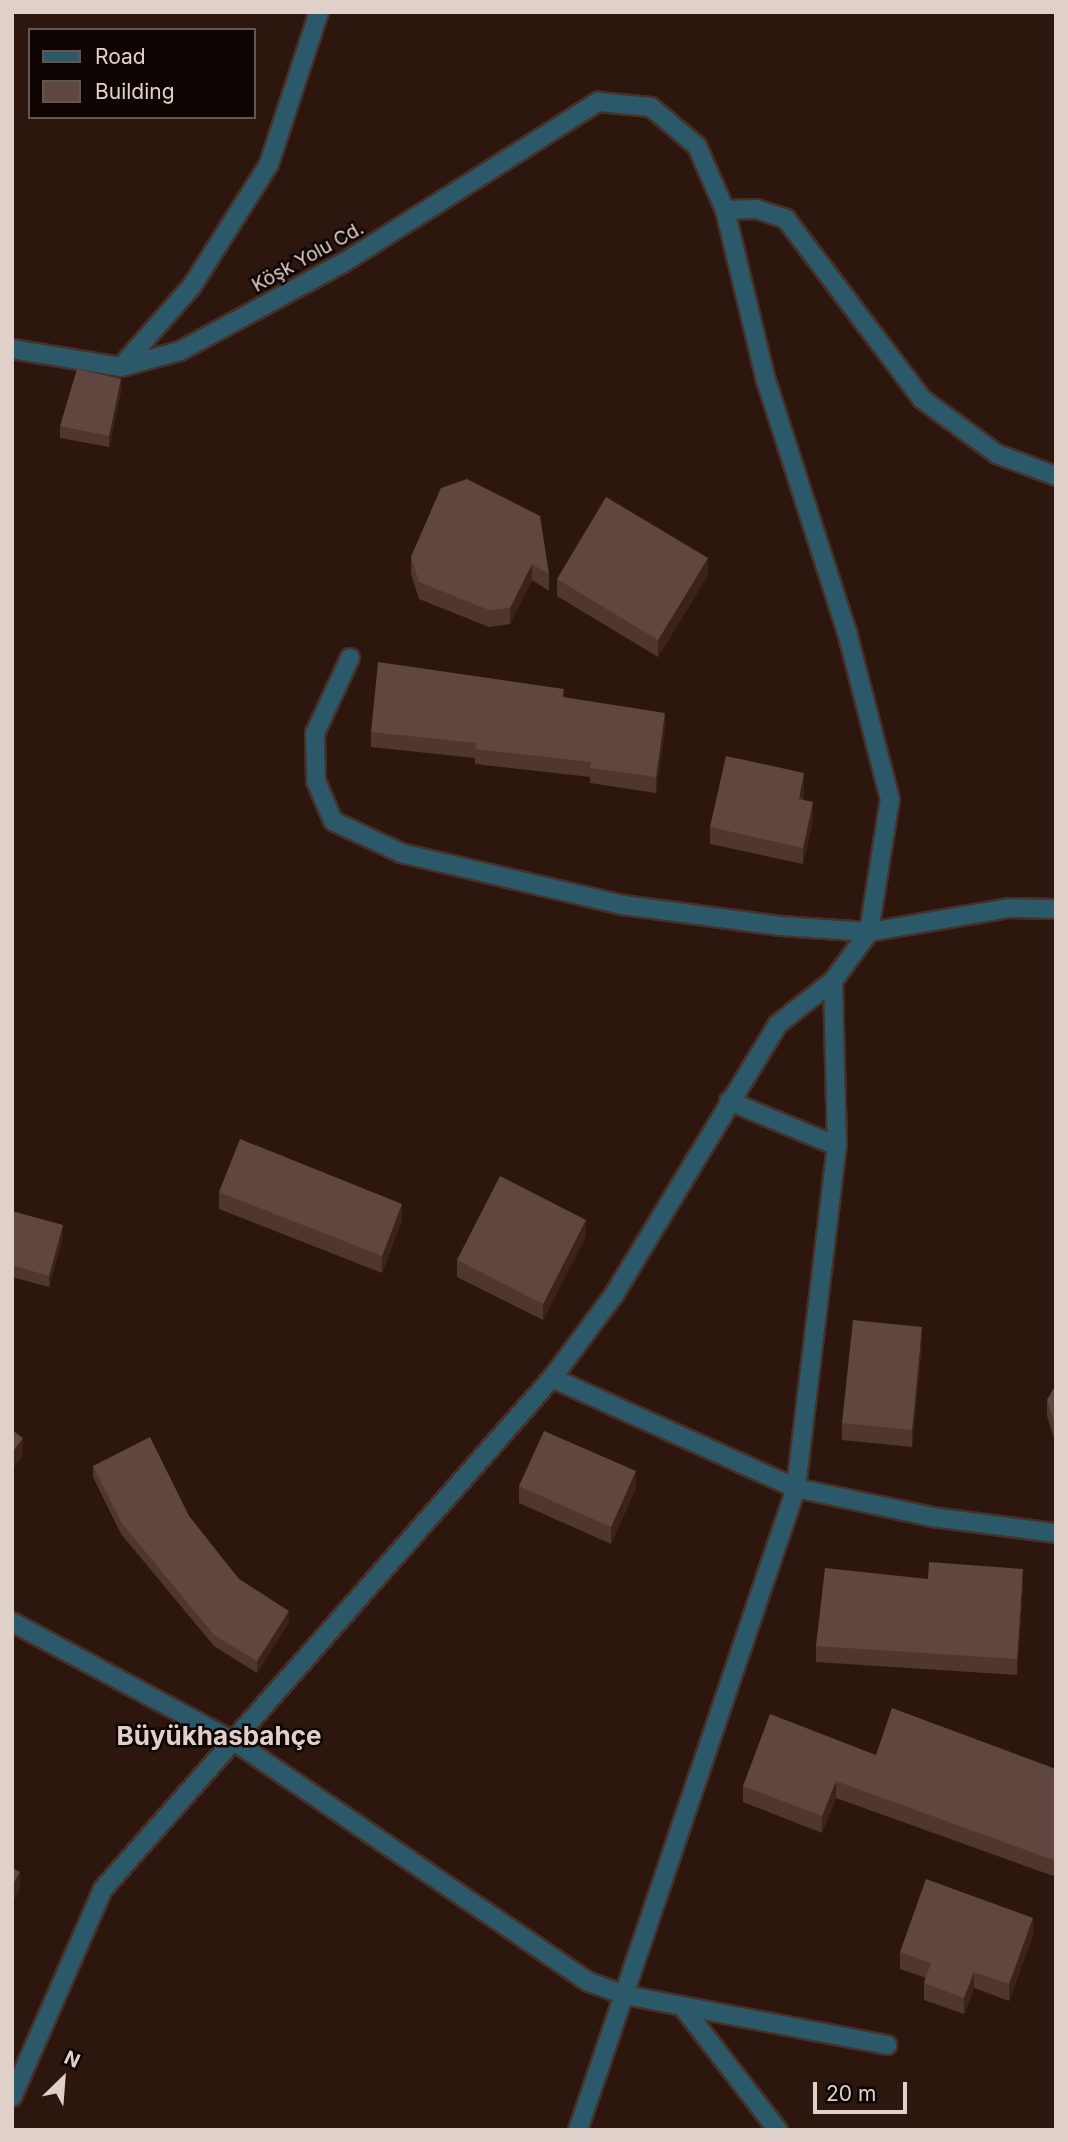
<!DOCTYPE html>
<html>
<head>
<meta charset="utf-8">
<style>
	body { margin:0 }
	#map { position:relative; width:1068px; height:2142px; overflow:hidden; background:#2d160e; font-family:Inter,sans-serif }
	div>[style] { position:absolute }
	.roads { filter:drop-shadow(2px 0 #463028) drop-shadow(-2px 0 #463028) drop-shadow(0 2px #463028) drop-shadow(0 -2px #463028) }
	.minor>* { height:18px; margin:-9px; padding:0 9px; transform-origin:9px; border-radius:9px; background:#2b596a }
	.wall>* { inset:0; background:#4f372e }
	.shaded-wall>* { inset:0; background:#3b231a }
	.building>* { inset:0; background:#5f473f }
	span { translate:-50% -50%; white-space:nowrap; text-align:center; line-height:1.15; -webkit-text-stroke:5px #0e0503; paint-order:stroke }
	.street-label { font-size:19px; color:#e0d0ca }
	.district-label { font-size:26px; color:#e0d0ca; font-weight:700 }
	.frame { position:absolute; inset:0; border:14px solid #e0d0ca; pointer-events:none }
	.legend { position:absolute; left:28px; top:28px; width:228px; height:91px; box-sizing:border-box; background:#0e0503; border:2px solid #625653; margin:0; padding:9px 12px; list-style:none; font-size:21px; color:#e0d0ca }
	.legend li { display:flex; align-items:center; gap:14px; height:35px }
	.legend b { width:35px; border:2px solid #625653 }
	.north { position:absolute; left:28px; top:2044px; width:70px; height:70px; -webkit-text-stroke:5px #0e0503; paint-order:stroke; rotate:25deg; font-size:19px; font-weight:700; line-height:28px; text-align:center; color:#e0d0ca }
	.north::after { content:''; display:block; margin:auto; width:24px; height:32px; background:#e0d0ca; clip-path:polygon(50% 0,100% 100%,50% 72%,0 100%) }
	.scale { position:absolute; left:813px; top:2082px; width:94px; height:32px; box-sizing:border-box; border:4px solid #e0d0ca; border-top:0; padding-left:9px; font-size:21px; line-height:24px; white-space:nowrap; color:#e0d0ca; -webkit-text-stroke:5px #0e0503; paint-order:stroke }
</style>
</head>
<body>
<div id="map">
	<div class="roads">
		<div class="minor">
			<i style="left:725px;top:210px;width:31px;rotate:-2deg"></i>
			<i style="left:756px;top:209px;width:32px;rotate:18deg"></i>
			<i style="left:786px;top:219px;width:226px;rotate:52.9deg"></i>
			<i style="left:922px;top:399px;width:93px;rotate:36.3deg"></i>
			<i style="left:997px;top:454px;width:63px;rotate:20.4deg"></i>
			<i style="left:12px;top:349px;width:110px;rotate:9.4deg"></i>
			<i style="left:121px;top:367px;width:61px;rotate:-15.2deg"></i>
			<i style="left:180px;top:351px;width:185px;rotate:-28.4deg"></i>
			<i style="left:343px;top:263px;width:302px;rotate:-32.3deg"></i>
			<i style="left:598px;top:102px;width:53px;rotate:5.4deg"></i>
			<i style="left:651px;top:107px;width:60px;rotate:40.3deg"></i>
			<i style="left:697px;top:146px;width:70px;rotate:66.4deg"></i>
			<i style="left:725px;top:210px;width:172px;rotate:76.5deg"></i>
			<i style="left:765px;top:377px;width:268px;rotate:72.2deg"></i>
			<i style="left:847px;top:632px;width:172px;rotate:75.6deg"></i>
			<i style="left:890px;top:799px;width:135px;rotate:99deg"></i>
			<i style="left:869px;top:932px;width:61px;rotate:126.3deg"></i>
			<i style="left:833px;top:981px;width:70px;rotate:142deg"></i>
			<i style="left:778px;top:1024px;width:318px;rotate:121.2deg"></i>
			<i style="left:613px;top:1296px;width:102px;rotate:126.6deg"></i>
			<i style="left:552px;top:1378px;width:680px;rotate:131.3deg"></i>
			<i style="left:103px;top:1889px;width:227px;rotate:113.6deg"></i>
			<i style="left:121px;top:367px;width:108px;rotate:-48.8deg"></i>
			<i style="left:192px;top:286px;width:144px;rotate:-57.7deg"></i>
			<i style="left:269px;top:164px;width:160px;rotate:-71.8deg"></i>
			<i style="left:350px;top:658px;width:83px;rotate:115deg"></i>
			<i style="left:315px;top:733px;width:48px;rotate:88.8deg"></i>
			<i style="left:316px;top:781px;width:43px;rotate:67deg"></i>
			<i style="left:333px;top:821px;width:75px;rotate:25.2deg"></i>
			<i style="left:401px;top:853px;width:228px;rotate:13.2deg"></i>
			<i style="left:623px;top:905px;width:159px;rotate:7.6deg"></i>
			<i style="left:781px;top:926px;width:88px;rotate:3.9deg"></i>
			<i style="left:869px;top:932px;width:143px;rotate:-9.7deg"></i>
			<i style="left:1010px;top:908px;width:46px;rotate:1.2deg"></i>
			<i style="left:729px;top:1101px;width:117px;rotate:22.6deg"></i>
			<i style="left:552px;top:1378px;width:268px;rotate:24.3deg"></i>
			<i style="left:796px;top:1488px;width:139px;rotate:12deg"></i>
			<i style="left:932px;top:1517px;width:125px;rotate:7.4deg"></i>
			<i style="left:12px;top:1622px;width:255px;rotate:28.3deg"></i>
			<i style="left:237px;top:1743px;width:425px;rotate:34.2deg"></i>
			<i style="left:589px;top:1982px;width:38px;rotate:20deg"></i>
			<i style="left:625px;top:1995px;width:267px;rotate:10.8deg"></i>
			<i style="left:682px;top:2006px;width:157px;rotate:52.3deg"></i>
			<i style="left:578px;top:2130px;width:678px;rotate:-71.24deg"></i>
			<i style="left:796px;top:1488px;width:344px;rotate:-83.2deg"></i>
			<i style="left:837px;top:1146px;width:165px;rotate:-91.4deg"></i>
		</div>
	</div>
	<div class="wall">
		<i style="clip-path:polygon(121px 391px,109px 447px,60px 438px,60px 426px)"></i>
		<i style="clip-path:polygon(441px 488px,549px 574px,549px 591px,532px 580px,510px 624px,489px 627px,419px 599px,411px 574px,411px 557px)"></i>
		<i style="clip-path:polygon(708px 575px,658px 657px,557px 596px,557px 579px)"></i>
		<i style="clip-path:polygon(564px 698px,665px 729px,656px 793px,590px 783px,590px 777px,475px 764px,475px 758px,371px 747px,371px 732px)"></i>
		<i style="clip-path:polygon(804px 790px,803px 800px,813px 819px,803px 864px,710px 844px,710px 827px)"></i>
		<i style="clip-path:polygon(219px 1192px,402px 1220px,382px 1273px,219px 1209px)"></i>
		<i style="clip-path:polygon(12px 1211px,63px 1237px,49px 1287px,12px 1277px)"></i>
		<i style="clip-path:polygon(586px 1236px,543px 1320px,457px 1277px,457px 1260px)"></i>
		<i style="clip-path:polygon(922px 1344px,912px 1447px,842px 1440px,842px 1423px)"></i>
		<i style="clip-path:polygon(1056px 1385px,1056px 1445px,1047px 1416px,1047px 1400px)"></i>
		<i style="clip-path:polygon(93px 1466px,239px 1579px,289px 1622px,257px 1673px,214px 1646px,121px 1534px,93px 1477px)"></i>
		<i style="clip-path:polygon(519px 1486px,636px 1488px,611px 1544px,519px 1503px)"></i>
		<i style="clip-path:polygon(1023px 1585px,1017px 1675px,816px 1662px,816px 1646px)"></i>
		<i style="clip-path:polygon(876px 1755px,1056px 1769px,1056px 1877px,836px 1798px,822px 1833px,743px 1802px,743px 1786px)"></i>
		<i style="clip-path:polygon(1033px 1935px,1009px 2001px,974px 1988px,964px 2014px,924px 2000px,924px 1983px,926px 1978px,900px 1969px,900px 1952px)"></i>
	</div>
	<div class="shaded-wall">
		<i style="clip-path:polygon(121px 379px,121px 391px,109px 447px,109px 436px)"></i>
		<i style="clip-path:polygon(708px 558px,708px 575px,658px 657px,658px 640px)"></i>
		<i style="clip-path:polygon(532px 564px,532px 580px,510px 624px,510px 608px)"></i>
		<i style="clip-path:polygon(665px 713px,665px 729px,656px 793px,656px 777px)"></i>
		<i style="clip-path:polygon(804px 773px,804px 790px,799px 816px,799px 799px)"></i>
		<i style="clip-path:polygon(813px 802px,813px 819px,803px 864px,803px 848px)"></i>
		<i style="clip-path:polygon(402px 1204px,402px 1220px,382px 1273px,382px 1256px)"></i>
		<i style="clip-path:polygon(586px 1220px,586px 1236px,543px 1320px,543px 1304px)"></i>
		<i style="clip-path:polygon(63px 1225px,63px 1237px,49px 1287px,49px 1276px)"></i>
		<i style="clip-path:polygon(922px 1327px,922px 1344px,912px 1447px,912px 1430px)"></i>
		<i style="clip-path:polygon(23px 1438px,23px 1455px,12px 1470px,12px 1453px)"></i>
		<i style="clip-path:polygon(636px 1471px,636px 1488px,611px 1544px,611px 1527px)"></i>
		<i style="clip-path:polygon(1023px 1569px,1023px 1585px,1017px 1675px,1017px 1659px)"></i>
		<i style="clip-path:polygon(289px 1611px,289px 1622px,257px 1673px,257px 1661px)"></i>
		<i style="clip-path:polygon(836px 1781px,836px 1798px,822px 1833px,822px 1816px)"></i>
		<i style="clip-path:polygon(20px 1872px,20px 1889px,12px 1903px,12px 1886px)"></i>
		<i style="clip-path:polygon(1033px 1918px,1033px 1935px,1009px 2001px,1009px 1984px)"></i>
		<i style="clip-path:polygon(974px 1972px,974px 1988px,964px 2014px,964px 1998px)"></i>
	</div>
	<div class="building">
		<i style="clip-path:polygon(77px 369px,121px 379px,109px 436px,60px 426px)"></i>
		<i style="clip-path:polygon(467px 479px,540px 516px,549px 574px,532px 564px,510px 608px,489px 610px,419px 582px,411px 557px,441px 488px)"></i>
		<i style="clip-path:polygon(606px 497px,708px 558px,658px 640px,557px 579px)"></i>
		<i style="clip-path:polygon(378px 662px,564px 689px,563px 697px,665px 713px,656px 777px,590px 768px,591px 762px,475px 749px,476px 743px,371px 732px)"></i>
		<i style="clip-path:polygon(726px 756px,804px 773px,799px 799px,813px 802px,803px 848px,710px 827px)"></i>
		<i style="clip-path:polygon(240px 1139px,402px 1204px,382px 1256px,219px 1192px)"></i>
		<i style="clip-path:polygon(500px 1176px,586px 1220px,543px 1304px,457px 1260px)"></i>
		<i style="clip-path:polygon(12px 1211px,63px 1225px,49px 1276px,12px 1265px)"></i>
		<i style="clip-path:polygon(853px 1320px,922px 1327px,912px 1430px,842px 1423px)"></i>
		<i style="clip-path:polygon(1056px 1385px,1056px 1428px,1047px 1400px)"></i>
		<i style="clip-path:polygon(12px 1430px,23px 1438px,12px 1453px)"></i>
		<i style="clip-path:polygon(544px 1431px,636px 1471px,611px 1527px,519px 1486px)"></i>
		<i style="clip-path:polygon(150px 1437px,189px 1516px,239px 1579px,289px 1611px,257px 1661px,214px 1635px,121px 1522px,93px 1466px)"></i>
		<i style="clip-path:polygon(929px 1562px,1023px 1569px,1017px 1659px,816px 1646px,825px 1568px,928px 1579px)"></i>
		<i style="clip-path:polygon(892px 1708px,1056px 1769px,1056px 1861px,836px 1781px,822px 1816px,743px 1786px,770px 1714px,876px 1755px)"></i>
		<i style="clip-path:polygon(12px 1868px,20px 1872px,12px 1886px)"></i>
		<i style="clip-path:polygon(926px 1879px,1033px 1918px,1009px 1984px,974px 1972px,964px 1998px,924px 1983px,931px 1963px,900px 1952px)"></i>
	</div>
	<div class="street-label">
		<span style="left:308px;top:257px;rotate:-29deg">Köşk Yolu Cd.</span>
	</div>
	<div class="district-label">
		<span style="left:219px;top:1736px">Büyükhasbahçe</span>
	</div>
	<div class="frame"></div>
	<ul class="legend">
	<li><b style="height:9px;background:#2b596a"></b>Road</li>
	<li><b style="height:19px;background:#5f473f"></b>Building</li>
	</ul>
	<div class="north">N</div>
	<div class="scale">20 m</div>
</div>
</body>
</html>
